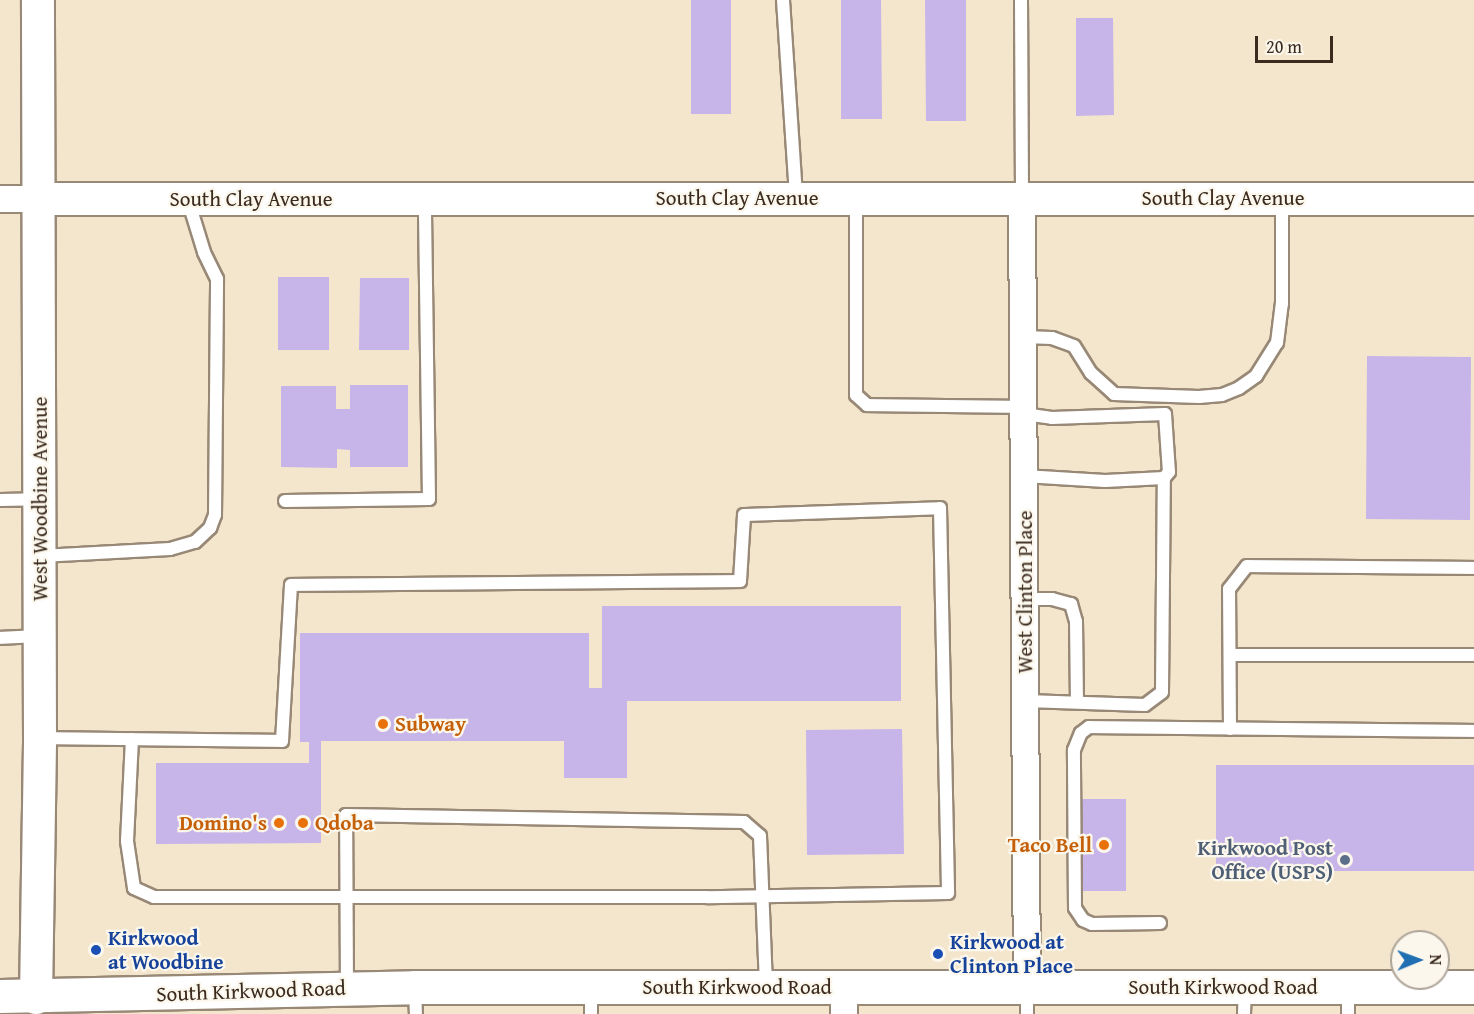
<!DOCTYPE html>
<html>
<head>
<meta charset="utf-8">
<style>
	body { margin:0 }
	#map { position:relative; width:1474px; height:1014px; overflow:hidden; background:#f4e6cd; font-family:"Gentium Book Plus",serif }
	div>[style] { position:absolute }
	.building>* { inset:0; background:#c7b4e9 }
	.roads { filter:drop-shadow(2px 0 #988876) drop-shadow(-2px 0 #988876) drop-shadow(0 2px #988876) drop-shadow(0 -2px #988876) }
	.service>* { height:12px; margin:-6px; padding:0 6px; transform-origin:6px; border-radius:6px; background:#fff }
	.minor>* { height:26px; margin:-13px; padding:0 13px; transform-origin:13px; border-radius:13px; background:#fff }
	.tertiary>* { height:32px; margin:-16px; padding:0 16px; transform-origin:16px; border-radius:16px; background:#fff }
	.primary>* { height:33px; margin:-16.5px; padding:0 16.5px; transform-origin:16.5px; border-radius:16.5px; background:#fff }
	.dots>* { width:16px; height:16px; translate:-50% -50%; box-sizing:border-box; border:3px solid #fbf7ec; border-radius:50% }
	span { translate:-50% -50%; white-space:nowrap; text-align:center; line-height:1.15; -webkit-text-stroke:4.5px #fbf7ec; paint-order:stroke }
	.street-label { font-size:21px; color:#3b2a1e }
	.food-label { font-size:21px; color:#c56008; font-weight:700 }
	.left { translate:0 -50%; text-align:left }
	.right { translate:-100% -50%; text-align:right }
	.service-label { font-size:21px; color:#4e5e75; font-weight:700 }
	.transit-label { font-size:21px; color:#164399; font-weight:700 }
	.north { position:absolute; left:1390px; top:930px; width:60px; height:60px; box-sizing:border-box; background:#fbf7ec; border:2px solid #aea59a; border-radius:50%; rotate:89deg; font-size:16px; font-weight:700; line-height:24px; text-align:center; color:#3b2a1e }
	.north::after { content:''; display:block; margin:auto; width:21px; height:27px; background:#1f6fb2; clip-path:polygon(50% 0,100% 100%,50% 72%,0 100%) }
	.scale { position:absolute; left:1255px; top:36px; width:78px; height:27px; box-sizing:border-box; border:3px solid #3b2a1e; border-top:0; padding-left:8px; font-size:18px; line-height:21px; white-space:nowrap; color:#3b2a1e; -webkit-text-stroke:4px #fbf7ec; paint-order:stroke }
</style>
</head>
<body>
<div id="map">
	<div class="building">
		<i style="clip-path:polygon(691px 0,731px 0,731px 114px,691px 114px)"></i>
		<i style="clip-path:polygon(841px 0,881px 0,882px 119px,841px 119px)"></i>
		<i style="clip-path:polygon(925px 0,966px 0,966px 121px,926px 121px)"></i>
		<i style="clip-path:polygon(1076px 18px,1113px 18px,1114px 115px,1076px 116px)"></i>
		<i style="clip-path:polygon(278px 277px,329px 277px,329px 350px,278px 350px)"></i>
		<i style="clip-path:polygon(360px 278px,409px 278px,409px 350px,359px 350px)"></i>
		<i style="clip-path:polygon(1367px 356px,1471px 357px,1470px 520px,1366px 519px)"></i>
		<i style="clip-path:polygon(350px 385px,408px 385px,408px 467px,350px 467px,350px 450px,337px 449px,337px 468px,281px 467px,281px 386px,336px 386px,336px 409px,350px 409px)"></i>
		<i style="clip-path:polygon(602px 606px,901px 606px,901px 701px,627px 701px,627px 778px,564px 778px,564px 741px,321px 741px,321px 843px,156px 844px,156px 763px,309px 763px,309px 742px,300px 742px,300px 633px,589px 633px,589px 688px,602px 688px)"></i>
		<i style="clip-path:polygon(902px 729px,904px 854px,807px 855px,806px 730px)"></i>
		<i style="clip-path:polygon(1216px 765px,1474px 765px,1474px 871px,1216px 871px)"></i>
		<i style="clip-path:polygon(1081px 799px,1126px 799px,1126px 891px,1082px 891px)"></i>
	</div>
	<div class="roads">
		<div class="service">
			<i style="left:783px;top:0;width:198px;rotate:86.2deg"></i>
			<i style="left:1021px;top:0;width:197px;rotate:89.7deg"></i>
			<i style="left:856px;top:199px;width:196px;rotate:90deg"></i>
			<i style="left:856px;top:395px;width:15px;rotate:42deg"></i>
			<i style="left:867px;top:405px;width:156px;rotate:0.7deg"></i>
			<i style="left:1023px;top:337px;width:29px;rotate:2deg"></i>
			<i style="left:1052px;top:338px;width:23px;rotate:20deg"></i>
			<i style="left:1074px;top:346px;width:32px;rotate:58deg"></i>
			<i style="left:1091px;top:373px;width:31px;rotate:42deg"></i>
			<i style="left:1114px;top:394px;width:85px;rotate:2deg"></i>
			<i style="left:1199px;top:397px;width:23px;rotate:-5deg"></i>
			<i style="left:1222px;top:395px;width:18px;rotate:-22deg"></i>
			<i style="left:1239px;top:388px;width:21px;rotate:-35deg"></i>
			<i style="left:1256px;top:376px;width:39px;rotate:-58deg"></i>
			<i style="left:1277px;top:343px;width:39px;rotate:-83deg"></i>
			<i style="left:1282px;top:304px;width:105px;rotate:-90deg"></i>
			<i style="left:1024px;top:414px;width:28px;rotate:8deg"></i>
			<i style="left:1052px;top:418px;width:113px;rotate:-2deg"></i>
			<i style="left:1165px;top:414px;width:58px;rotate:86.1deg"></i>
			<i style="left:1169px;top:472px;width:8px;rotate:130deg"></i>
			<i style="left:1164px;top:478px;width:59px;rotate:177.1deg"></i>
			<i style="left:1105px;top:481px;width:81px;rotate:-176.5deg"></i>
			<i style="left:0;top:500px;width:39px;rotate:-1deg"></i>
			<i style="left:285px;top:501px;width:144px;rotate:-0.8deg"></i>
			<i style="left:429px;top:499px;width:299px;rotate:-90.8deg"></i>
			<i style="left:41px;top:556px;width:129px;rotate:-3.1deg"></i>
			<i style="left:170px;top:549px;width:26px;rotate:-16deg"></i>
			<i style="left:195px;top:542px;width:21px;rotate:-43deg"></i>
			<i style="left:210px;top:528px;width:14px;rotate:-69deg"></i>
			<i style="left:215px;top:515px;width:236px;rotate:-89.5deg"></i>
			<i style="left:217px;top:279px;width:30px;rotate:-116deg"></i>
			<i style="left:204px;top:252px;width:54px;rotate:-107.1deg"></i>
			<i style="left:1025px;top:599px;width:27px"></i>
			<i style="left:1052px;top:599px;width:20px;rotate:15deg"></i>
			<i style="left:1071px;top:604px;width:18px;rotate:74deg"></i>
			<i style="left:1076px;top:621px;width:81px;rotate:89.3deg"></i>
			<i style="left:0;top:638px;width:38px;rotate:-3deg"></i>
			<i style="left:1230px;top:655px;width:244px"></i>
			<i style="left:1026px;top:701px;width:119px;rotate:1.9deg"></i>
			<i style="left:1145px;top:705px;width:21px;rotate:-37deg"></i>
			<i style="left:1162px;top:692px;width:214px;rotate:-89.5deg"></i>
			<i style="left:1230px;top:729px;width:140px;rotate:-90.4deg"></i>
			<i style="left:1229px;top:589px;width:29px;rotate:-52deg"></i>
			<i style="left:1247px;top:566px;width:227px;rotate:0.5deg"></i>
			<i style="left:41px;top:738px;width:241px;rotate:0.7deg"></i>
			<i style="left:282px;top:741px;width:156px;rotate:-86.7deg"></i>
			<i style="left:291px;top:585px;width:449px;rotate:-0.5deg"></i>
			<i style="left:740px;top:581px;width:66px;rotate:-86.5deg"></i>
			<i style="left:744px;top:515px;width:196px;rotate:-2deg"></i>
			<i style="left:940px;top:508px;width:385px;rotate:88.8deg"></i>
			<i style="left:948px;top:893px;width:241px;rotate:179deg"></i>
			<i style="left:707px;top:897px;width:553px;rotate:180deg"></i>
			<i style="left:154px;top:897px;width:22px;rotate:-156deg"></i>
			<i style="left:134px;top:888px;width:48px;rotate:-98.5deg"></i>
			<i style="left:127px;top:841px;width:102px;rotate:-87.2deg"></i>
			<i style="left:1160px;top:923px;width:68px;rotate:179.2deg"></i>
			<i style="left:1092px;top:924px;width:10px;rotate:-156deg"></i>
			<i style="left:1083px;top:920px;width:14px;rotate:-124deg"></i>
			<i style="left:1075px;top:908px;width:158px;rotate:-90.4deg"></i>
			<i style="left:1074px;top:750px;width:18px;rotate:-68deg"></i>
			<i style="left:1081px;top:733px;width:10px;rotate:-37deg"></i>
			<i style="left:1089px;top:727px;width:385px;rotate:0.6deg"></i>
			<i style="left:347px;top:987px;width:172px;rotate:-90.3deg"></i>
			<i style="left:346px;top:815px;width:398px;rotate:1deg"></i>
			<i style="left:744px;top:822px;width:21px;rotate:41deg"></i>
			<i style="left:760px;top:836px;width:150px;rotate:87.7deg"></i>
			<i style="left:415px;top:988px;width:26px;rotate:88deg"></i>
			<i style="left:591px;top:988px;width:26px;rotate:90deg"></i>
			<i style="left:1027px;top:1014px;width:26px;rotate:-90deg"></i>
			<i style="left:1244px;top:1014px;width:25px;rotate:-88deg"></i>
			<i style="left:1348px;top:1014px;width:26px;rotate:-90deg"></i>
		</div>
		<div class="minor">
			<i style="left:1022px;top:197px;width:789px;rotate:89.64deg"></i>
			<i style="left:0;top:199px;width:40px"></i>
			<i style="left:844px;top:1014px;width:26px;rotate:-90deg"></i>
		</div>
		<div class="tertiary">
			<i style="left:40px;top:199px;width:1434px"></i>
			<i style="left:36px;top:998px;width:260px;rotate:-89.1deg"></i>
			<i style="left:40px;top:738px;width:738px;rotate:-90.16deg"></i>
		</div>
		<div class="primary">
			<i style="left:0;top:996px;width:415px;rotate:-1.2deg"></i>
			<i style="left:415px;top:987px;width:1059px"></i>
		</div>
	</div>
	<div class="dots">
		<i style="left:383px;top:724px;background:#e8710a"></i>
		<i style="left:279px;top:823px;background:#e8710a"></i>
		<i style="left:303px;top:823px;background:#e8710a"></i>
		<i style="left:1104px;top:845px;background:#e8710a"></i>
		<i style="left:1345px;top:860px;background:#5c6f8a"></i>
		<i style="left:96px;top:950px;background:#1a4fb4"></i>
		<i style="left:938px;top:954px;background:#1a4fb4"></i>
	</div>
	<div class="street-label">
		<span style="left:737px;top:198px">South Clay Avenue</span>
		<span style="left:1223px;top:198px">South Clay Avenue</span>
		<span style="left:251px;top:199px">South Clay Avenue</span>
		<span style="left:40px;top:499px;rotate:-90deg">West Woodbine Avenue</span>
		<span style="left:1025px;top:592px;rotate:-90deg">West Clinton Place</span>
		<span style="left:737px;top:987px">South Kirkwood Road</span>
		<span style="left:1223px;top:987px">South Kirkwood Road</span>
		<span style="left:251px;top:991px;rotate:-2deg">South Kirkwood Road</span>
	</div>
	<div class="food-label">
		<span class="left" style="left:395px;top:724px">Subway</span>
		<span class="right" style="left:267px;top:823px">Domino's</span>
		<span class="left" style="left:315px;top:823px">Qdoba</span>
		<span class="right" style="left:1092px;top:845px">Taco Bell</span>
	</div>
	<div class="service-label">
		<span class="right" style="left:1333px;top:860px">Kirkwood Post<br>Office (USPS)</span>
	</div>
	<div class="transit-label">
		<span class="left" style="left:108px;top:950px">Kirkwood<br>at Woodbine</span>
		<span class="left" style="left:950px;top:954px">Kirkwood at<br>Clinton Place</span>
	</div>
	<div class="north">N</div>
	<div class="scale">20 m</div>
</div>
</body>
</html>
